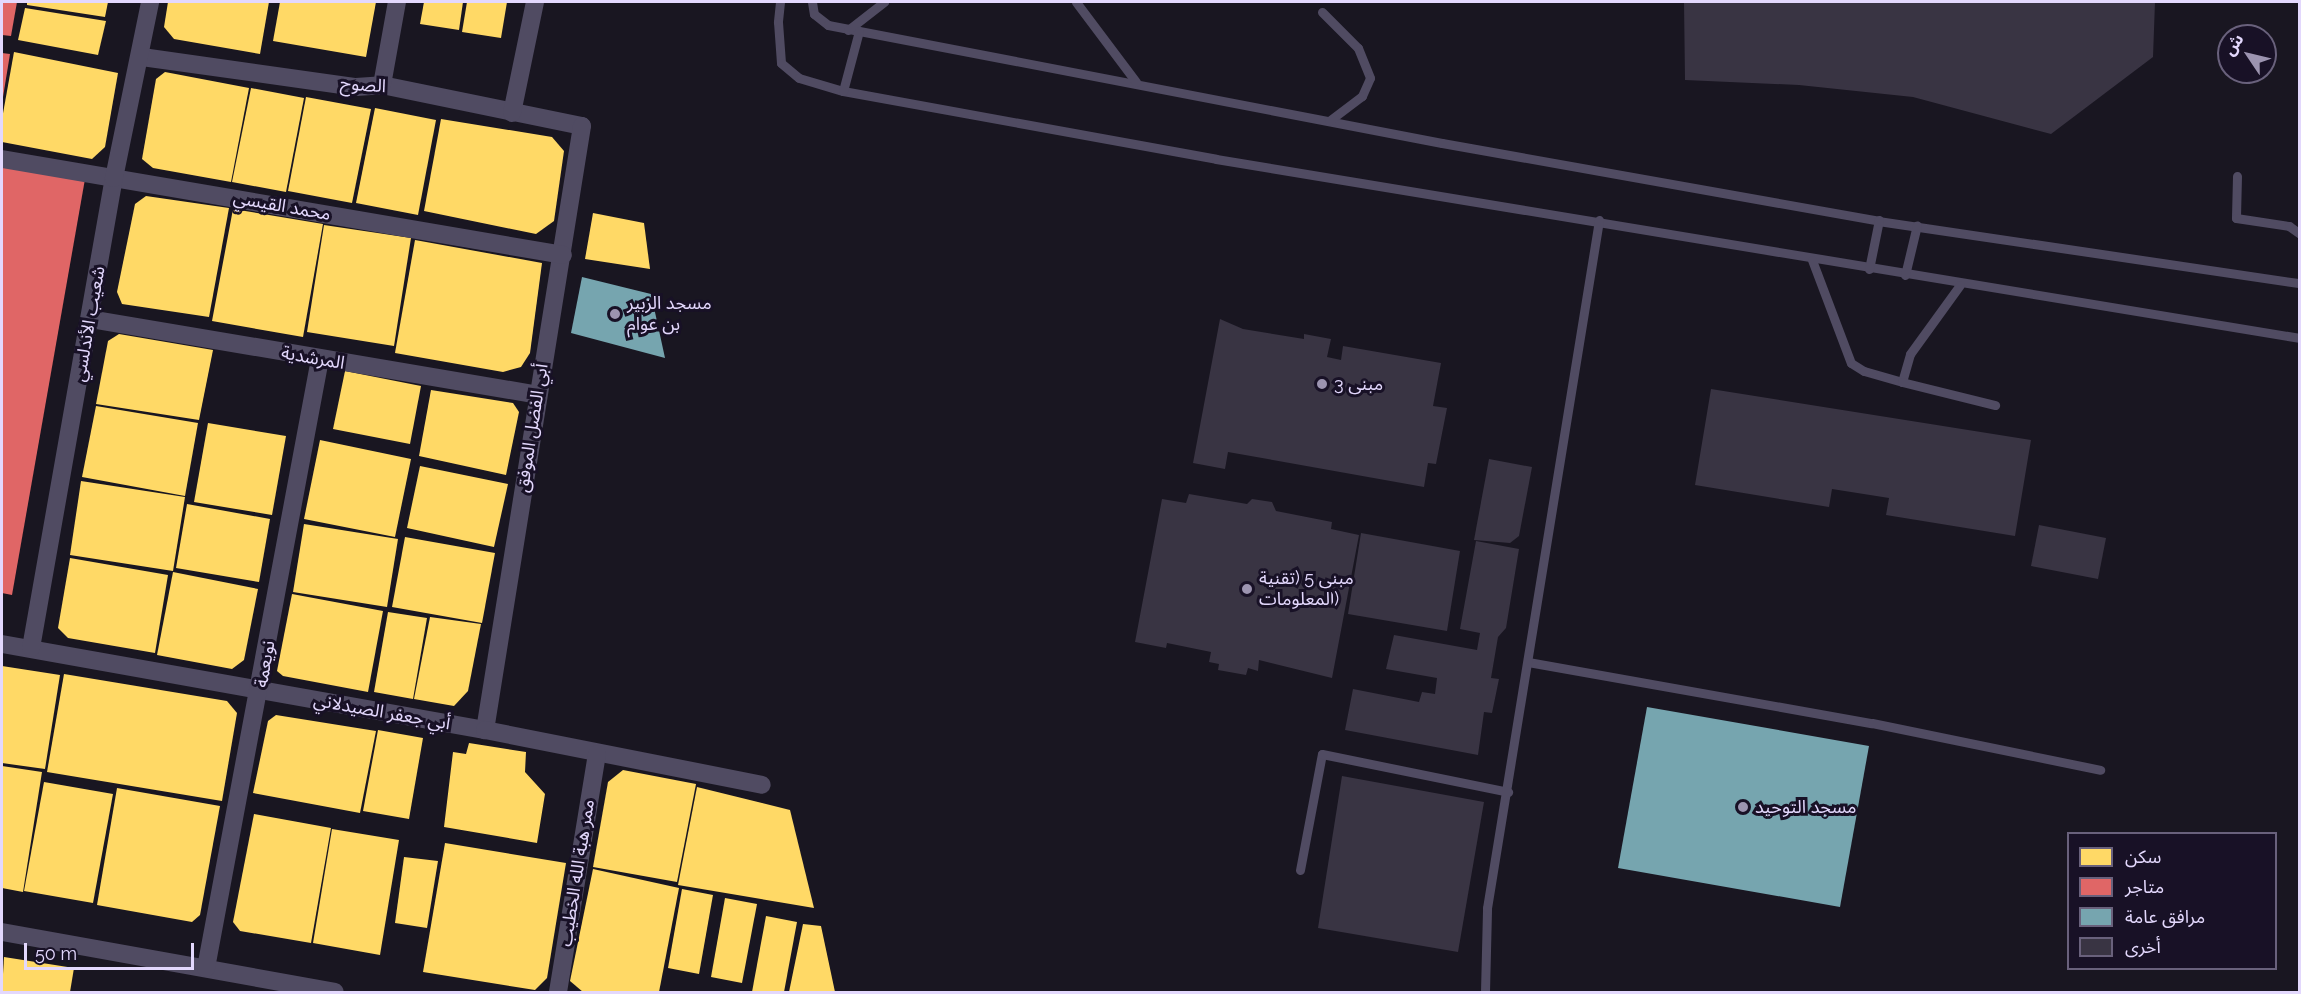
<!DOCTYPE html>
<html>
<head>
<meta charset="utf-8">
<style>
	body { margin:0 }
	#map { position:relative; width:2301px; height:994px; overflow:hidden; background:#191621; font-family:Raleway,"Noto Sans Arabic",sans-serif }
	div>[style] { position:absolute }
	.homes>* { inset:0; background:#ffd966 }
	.shops>* { inset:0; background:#e06666 }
	.public>* { inset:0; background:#76a5af }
	.building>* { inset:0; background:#393443 }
	.lane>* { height:9px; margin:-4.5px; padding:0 4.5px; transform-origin:4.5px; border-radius:4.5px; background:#504b62 }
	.street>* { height:18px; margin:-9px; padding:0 9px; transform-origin:9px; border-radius:9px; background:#504b62 }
	.dots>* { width:16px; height:16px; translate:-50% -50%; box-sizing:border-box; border:3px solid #181126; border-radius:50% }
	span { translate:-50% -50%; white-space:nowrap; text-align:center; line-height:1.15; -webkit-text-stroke:6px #181126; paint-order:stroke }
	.street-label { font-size:18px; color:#e3d8fd }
	.poi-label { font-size:18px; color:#e3d8fd }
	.left { translate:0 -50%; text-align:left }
	.frame { position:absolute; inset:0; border:3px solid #e3d8fd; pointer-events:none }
	.legend { position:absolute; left:2067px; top:832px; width:210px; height:138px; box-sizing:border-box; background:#181126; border:2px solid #69617c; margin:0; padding:8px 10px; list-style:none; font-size:18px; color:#e3d8fd }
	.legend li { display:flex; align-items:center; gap:12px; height:30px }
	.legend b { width:30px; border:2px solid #69617c }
	.north { position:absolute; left:2217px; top:24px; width:60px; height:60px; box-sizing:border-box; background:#181126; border:2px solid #69617c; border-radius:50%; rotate:305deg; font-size:16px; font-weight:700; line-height:24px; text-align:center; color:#e3d8fd }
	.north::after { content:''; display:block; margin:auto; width:21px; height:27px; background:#9c94b0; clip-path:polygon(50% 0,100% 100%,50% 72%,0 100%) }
	.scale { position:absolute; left:24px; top:943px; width:170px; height:27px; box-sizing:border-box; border:3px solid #e3d8fd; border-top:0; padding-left:8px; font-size:18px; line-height:21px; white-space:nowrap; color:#e3d8fd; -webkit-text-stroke:4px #181126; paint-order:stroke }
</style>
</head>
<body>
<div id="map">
	<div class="homes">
		<i style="clip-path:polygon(27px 2px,108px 2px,105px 17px,27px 5px)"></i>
		<i style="clip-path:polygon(168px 2px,269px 2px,260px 54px,174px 39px,164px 27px)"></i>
		<i style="clip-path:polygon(280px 2px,376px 2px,366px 57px,273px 41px)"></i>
		<i style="clip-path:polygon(424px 2px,463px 2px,459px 30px,420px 24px)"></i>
		<i style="clip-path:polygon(467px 2px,507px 2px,501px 38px,462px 32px)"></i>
		<i style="clip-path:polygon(25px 8px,106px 21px,98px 55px,18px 40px)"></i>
		<i style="clip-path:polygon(14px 52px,118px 73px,105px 147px,92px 159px,2px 142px,2px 119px)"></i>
		<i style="clip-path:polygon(165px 72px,249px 88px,231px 182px,153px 168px,142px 159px,156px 79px)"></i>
		<i style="clip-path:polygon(251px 88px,304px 98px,286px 192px,232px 182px)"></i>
		<i style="clip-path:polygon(306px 97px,371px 109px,352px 203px,288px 191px)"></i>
		<i style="clip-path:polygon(375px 108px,436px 120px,418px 215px,356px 203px)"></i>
		<i style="clip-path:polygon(441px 119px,552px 137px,564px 151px,554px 221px,536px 234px,424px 211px)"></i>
		<i style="clip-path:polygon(146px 196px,229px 208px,209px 317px,122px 304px,117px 292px,135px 204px)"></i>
		<i style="clip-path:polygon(233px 209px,323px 224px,303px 337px,212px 321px)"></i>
		<i style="clip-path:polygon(593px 213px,644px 223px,650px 269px,585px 259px)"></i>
		<i style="clip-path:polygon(324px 225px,411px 238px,394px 346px,307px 332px)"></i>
		<i style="clip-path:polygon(415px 240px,542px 263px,530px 353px,521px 367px,503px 372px,395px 353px)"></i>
		<i style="clip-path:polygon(119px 334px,213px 350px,199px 420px,96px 404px,108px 341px)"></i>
		<i style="clip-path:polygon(345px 371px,421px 386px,410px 444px,333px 429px)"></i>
		<i style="clip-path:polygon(431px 390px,513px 403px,519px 412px,506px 475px,419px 456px)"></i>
		<i style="clip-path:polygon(96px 406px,198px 423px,185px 496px,82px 477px)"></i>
		<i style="clip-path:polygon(208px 423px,286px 436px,272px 515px,194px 502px)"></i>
		<i style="clip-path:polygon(320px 440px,411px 459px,395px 537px,304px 519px)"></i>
		<i style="clip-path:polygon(420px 466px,508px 484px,494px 547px,407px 528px)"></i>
		<i style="clip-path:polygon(81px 481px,185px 497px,173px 571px,70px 555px)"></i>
		<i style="clip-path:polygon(187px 504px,270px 519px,259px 582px,176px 568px)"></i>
		<i style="clip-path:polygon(304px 524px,398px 539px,387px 607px,293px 592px)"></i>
		<i style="clip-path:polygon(405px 537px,495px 553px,482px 623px,392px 607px)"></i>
		<i style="clip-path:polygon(70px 558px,168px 575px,155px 653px,68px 638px,58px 628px)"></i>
		<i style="clip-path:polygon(173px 572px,258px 589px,244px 660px,232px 669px,157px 655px)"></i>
		<i style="clip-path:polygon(292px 594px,383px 611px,368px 692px,283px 676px,277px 671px)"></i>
		<i style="clip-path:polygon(388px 612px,427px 618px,413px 699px,374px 692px)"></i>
		<i style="clip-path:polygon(430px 617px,481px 624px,468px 691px,454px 706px,414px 699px)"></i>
		<i style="clip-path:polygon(2px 666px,60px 675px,45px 769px,2px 763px)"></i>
		<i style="clip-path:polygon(64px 674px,227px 701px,237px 713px,222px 801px,47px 772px)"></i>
		<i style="clip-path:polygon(276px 715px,376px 731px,360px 813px,253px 793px,268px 721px)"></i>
		<i style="clip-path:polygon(378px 730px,423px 738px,409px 819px,363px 811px)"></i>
		<i style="clip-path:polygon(469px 743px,526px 752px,525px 772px,545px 794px,537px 843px,444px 827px,453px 752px,466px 754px)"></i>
		<i style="clip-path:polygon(2px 766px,42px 772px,23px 892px,2px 888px)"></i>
		<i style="clip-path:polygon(623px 770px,696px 784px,677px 882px,593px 867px,608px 782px)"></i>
		<i style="clip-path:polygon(44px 782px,113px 794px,93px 903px,24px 891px)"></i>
		<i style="clip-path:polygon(697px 787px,790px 810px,814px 908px,678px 885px)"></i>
		<i style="clip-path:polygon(117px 788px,220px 806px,200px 915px,192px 922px,97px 905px)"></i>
		<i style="clip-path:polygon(254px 814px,331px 828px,311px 943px,240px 931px,233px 922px)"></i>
		<i style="clip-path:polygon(332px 829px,399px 840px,380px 955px,313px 943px)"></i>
		<i style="clip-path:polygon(445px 843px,566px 863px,547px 978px,535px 990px,423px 972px)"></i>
		<i style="clip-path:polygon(404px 857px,438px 861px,427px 928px,395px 923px)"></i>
		<i style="clip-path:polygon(593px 869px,679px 888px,659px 992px,583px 992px,570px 981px)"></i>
		<i style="clip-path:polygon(682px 889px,713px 895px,699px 974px,668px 968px)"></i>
		<i style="clip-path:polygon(725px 898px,757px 904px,742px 983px,711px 977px)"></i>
		<i style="clip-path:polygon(766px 916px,797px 922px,784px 992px,752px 992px)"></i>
		<i style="clip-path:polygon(803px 924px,821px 926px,835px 992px,789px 992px)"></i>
		<i style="clip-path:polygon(4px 957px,74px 968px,70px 992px,2px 992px)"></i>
	</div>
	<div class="shops">
		<i style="clip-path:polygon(2px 2px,17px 2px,11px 36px,2px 35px)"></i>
		<i style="clip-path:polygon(2px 53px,10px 54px,3px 97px,2px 96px)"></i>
		<i style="clip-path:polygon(2px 165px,85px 179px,12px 595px,2px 593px)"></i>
	</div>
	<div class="public">
		<i style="clip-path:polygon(582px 277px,651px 294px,665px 358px,571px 333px)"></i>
		<i style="clip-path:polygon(1647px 707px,1869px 746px,1840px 907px,1618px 868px)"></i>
	</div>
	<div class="building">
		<i style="clip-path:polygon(1684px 2px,2155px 2px,2153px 57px,2051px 134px,1913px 97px,1799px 85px,1685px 80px)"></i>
		<i style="clip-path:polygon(1220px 319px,1243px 329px,1304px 339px,1304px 334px,1331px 339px,1327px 357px,1341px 360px,1343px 346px,1441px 363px,1433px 406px,1447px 408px,1436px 464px,1428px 463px,1424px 487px,1228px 452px,1225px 469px,1193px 463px)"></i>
		<i style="clip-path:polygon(1711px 389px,2031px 440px,2015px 536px,1886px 515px,1889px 498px,1832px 489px,1829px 507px,1695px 485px)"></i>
		<i style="clip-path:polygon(1489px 459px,1532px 467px,1519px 536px,1510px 543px,1474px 540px)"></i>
		<i style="clip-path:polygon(1189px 494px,1247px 504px,1252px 499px,1272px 502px,1276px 511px,1332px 522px,1331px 529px,1359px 535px,1332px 678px,1259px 660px,1258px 671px,1248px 668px,1246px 675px,1218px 670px,1219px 664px,1209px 662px,1211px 652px,1167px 643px,1166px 648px,1135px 642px,1162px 499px,1186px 503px)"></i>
		<i style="clip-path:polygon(2039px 525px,2106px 538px,2098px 579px,2031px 566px)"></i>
		<i style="clip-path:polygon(1361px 533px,1460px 551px,1447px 631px,1348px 614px)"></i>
		<i style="clip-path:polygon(1476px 541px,1519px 549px,1506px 628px,1498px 637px,1491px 678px,1499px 679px,1492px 713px,1484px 712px,1478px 755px,1345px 730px,1353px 689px,1419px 702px,1422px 692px,1435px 694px,1437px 678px,1386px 669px,1394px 635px,1477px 650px,1480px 633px,1460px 629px)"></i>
		<i style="clip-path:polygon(1342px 776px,1484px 802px,1458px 952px,1318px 928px)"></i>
	</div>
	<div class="lane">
		<i style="left:780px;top:2px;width:20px;rotate:96deg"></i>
		<i style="left:778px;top:22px;width:41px;rotate:85.8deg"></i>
		<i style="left:781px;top:63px;width:23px;rotate:40deg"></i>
		<i style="left:799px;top:78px;width:46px;rotate:16.5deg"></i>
		<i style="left:843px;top:91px;width:379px;rotate:10.3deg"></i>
		<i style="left:1216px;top:159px;width:1099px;rotate:9.38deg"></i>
		<i style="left:812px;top:2px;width:12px;rotate:81deg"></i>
		<i style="left:814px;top:14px;width:18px;rotate:38deg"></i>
		<i style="left:828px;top:25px;width:625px;rotate:10.88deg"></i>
		<i style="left:1442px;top:143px;width:443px;rotate:10.1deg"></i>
		<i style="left:1878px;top:221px;width:427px;rotate:8.4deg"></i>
		<i style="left:1076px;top:2px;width:100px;rotate:53.1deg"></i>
		<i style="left:1322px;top:12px;width:51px;rotate:45deg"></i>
		<i style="left:1358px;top:48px;width:32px;rotate:68deg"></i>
		<i style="left:1370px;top:78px;width:20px;rotate:114deg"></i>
		<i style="left:1362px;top:96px;width:41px;rotate:142.9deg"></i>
		<i style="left:848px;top:30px;width:46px;rotate:-37.9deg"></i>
		<i style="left:843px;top:91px;width:62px;rotate:-75.1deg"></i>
		<i style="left:2237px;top:176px;width:42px;rotate:91.4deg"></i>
		<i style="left:2236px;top:218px;width:54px;rotate:8.6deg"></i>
		<i style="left:2289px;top:226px;width:14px;rotate:36deg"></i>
		<i style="left:1812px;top:260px;width:110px;rotate:69.3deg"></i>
		<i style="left:1851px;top:363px;width:15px;rotate:32deg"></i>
		<i style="left:1864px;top:371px;width:40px;rotate:16deg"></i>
		<i style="left:1902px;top:382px;width:29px;rotate:-74deg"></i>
		<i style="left:1910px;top:354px;width:85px;rotate:-54.1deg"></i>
		<i style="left:1869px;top:269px;width:50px;rotate:-78.5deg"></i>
		<i style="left:1905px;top:275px;width:51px;rotate:-76.5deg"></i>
		<i style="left:1902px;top:382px;width:96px;rotate:13.9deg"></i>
		<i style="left:1528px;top:662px;width:349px;rotate:10.1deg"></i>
		<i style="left:1872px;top:723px;width:233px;rotate:11.6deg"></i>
		<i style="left:1300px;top:870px;width:118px;rotate:-79.3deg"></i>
		<i style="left:1322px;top:754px;width:190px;rotate:11.5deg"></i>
		<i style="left:1485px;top:992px;width:84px;rotate:-88.6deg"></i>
		<i style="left:1487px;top:908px;width:697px;rotate:-80.75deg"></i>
	</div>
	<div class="street">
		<i style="left:142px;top:57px;width:216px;rotate:8deg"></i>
		<i style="left:356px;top:87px;width:26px;rotate:-4deg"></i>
		<i style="left:382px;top:85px;width:204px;rotate:11.6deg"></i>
		<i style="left:582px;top:126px;width:612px;rotate:99.12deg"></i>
		<i style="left:382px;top:85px;width:84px;rotate:-79.8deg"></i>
		<i style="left:512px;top:113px;width:113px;rotate:-78.3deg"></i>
		<i style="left:2px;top:159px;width:569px;rotate:9.71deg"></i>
		<i style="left:90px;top:319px;width:453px;rotate:9.6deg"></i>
		<i style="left:2px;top:644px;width:491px;rotate:10.1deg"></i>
		<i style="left:485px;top:730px;width:282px;rotate:11.2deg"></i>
		<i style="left:31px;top:648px;width:477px;rotate:-80deg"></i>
		<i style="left:114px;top:178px;width:180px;rotate:-78.4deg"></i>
		<i style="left:2px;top:932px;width:338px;rotate:10.2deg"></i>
		<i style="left:206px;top:968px;width:620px;rotate:-79.4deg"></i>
		<i style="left:558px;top:992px;width:241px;rotate:-80.7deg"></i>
	</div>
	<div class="dots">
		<i style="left:615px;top:314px;background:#9c94b0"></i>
		<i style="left:1322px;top:384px;background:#9c94b0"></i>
		<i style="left:1247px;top:589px;background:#9c94b0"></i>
		<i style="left:1743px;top:807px;background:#9c94b0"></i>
	</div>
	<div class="street-label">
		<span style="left:363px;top:85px;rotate:4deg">الصوح</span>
		<span style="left:282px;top:206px;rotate:10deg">محمد القيسي</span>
		<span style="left:89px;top:324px;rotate:-80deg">شعيب الأندلسي</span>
		<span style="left:313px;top:358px;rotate:10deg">المرشدية</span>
		<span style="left:532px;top:428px;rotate:-81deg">أبي الفضل الموفق</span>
		<span style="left:265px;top:664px;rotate:-80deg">نويعمة</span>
		<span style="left:382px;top:712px;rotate:10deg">أبي جعفر الصيدلاني</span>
		<span style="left:577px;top:873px;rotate:-81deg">ممر هبة الله الخطيب</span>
	</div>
	<div class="poi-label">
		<span class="left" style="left:627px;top:314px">مسجد الزبير<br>بن عوام</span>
		<span class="left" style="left:1334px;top:384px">مبنى 3</span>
		<span class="left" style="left:1259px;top:589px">مبنى 5 (تقنية<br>المعلومات)</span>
		<span class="left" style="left:1755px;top:807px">مسجد التوحيد</span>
	</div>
	<div class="frame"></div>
	<ul class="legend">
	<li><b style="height:16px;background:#ffd966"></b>سكن</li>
	<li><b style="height:16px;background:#e06666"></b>متاجر</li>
	<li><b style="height:16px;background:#76a5af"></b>مرافق عامة</li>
	<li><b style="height:16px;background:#393443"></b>أخرى</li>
	</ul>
	<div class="north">ش</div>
	<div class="scale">50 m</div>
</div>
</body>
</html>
